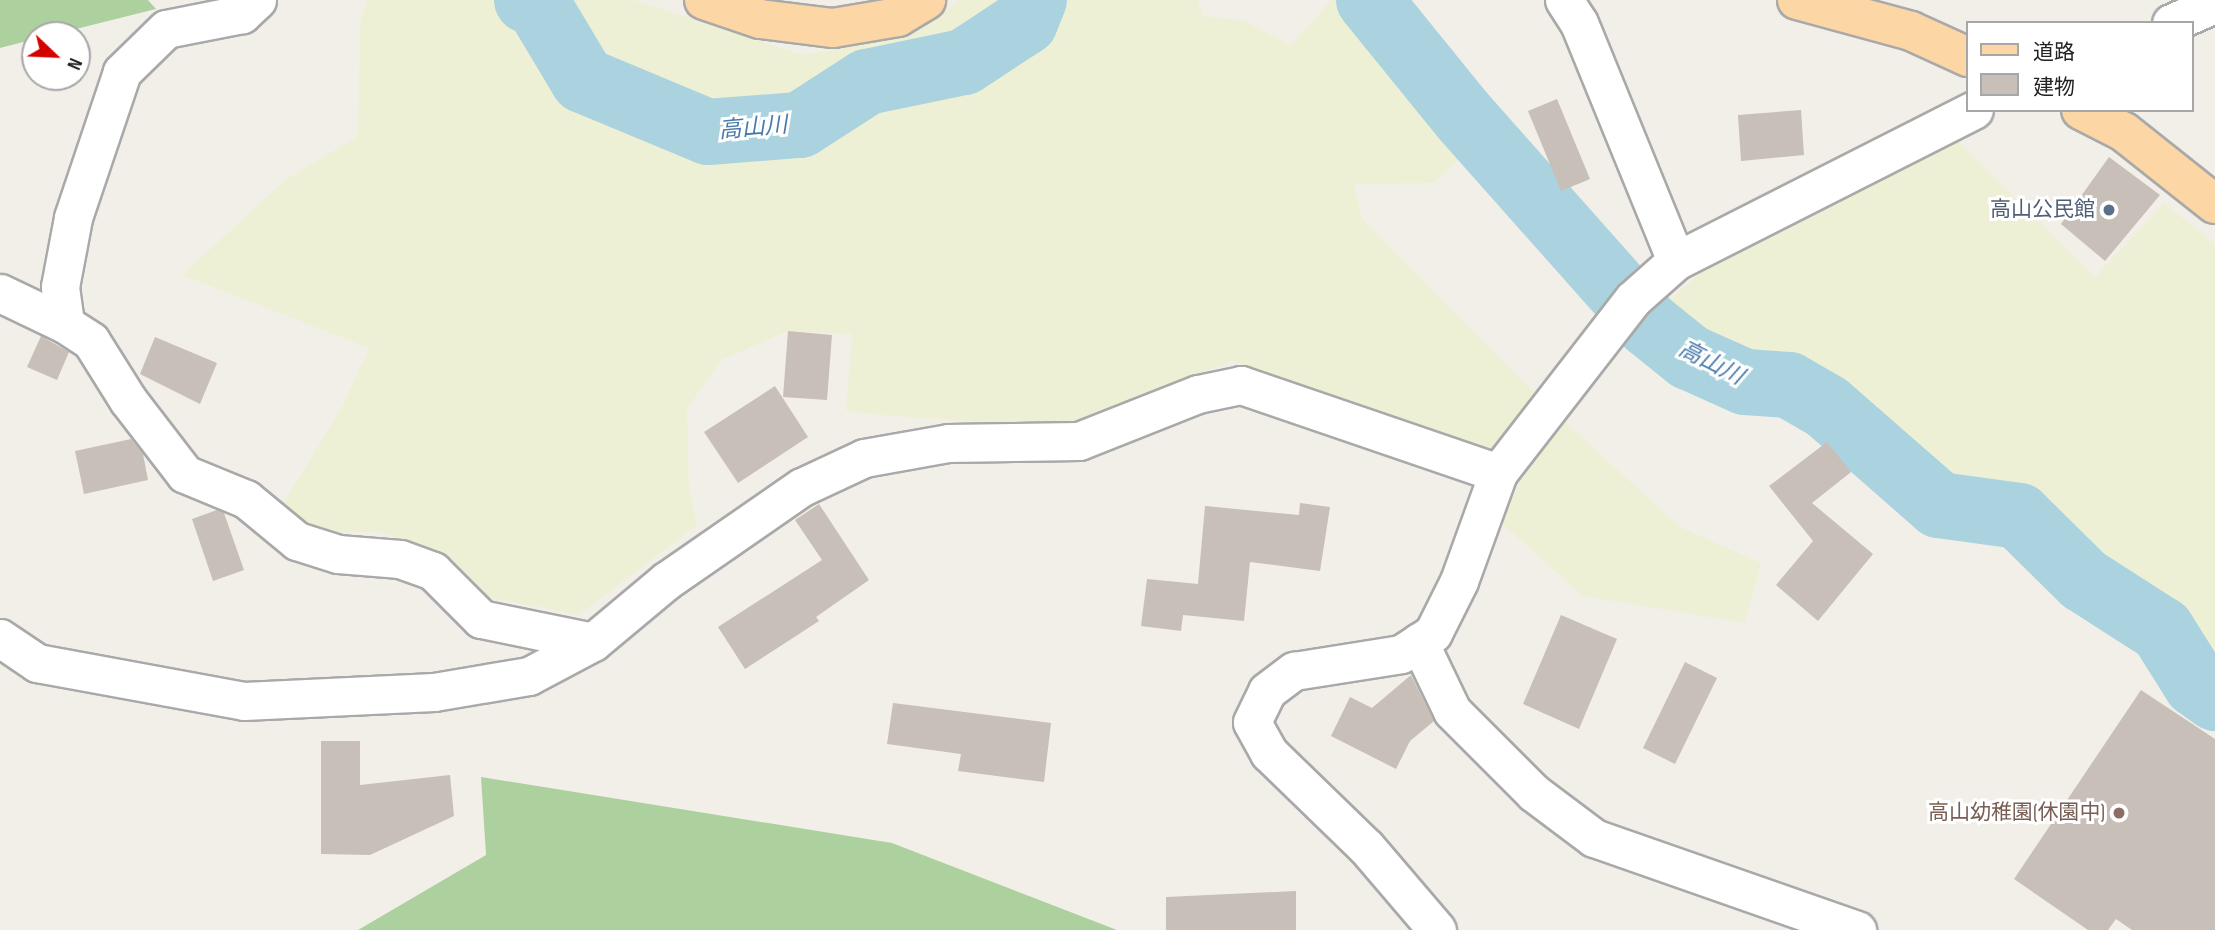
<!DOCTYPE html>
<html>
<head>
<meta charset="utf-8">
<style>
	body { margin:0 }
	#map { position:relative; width:2215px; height:930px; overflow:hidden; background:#f2efe9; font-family:"Sofia Sans Condensed","Noto Sans JP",sans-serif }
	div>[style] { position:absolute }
	.farmland>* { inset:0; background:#eef0d5 }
	.forest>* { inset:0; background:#add19e }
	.river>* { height:66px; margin:-33px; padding:0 33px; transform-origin:33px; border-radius:33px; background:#aad3df }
	.building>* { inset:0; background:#c7bfb8 }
	.roads { filter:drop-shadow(2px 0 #a9a9a9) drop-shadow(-2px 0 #a9a9a9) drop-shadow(0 2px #a9a9a9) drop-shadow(0 -2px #a9a9a9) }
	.street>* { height:37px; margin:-18.5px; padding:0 18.5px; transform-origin:18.5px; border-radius:18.5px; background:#fff }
	.primary>* { height:38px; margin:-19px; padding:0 19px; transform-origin:19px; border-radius:19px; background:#fcd6a4 }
	.dots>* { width:19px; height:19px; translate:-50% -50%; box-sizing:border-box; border:4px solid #fff; border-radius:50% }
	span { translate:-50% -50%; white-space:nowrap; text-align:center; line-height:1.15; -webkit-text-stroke:6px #fff; paint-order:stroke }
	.service-label { font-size:21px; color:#4e5e75 }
	.right { translate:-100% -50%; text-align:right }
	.education-label { font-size:21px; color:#785e54 }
	.water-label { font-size:23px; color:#4a7aab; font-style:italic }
	.legend { position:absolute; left:1966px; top:21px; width:228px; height:91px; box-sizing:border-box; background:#fff; border:2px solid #a7a7a7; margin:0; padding:9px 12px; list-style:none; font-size:21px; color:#222 }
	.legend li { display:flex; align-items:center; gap:14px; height:35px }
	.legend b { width:35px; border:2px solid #a7a7a7 }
	.north { position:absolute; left:21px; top:21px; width:70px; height:70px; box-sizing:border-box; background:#fff; border:2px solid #a7a7a7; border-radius:50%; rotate:113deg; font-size:19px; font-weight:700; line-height:28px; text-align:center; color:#222 }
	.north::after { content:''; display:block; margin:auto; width:24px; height:32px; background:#d40000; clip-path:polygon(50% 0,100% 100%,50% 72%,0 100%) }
</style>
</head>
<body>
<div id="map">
	<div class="farmland">
		<i style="clip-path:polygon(367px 0,634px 0,802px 55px,898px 37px,960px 0,1198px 0,1203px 16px,1242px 20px,1291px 45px,1331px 0,1350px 0,1471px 148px,1433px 183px,1354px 184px,1362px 219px,1536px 395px,1680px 527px,1761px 563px,1745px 623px,1583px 596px,1498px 520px,1520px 484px,1472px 450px,1232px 361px,1060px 427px,892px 416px,846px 411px,852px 334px,788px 331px,721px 360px,687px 409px,689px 487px,697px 525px,579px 615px,477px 595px,425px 547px,380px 532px,316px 532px,283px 504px,343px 405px,369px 348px,182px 275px,285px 180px,358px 136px,360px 22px)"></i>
		<i style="clip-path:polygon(1958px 141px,2095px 277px,2164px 203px,2215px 244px,2215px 678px,2201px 664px,2186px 627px,2093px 571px,2038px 515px,1943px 496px,1849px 408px,1786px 375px,1747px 372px,1711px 356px,1655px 313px,1703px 270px)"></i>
	</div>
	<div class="forest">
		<i style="clip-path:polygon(0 0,148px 0,156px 9px,52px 35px,35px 35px,35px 39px,0 48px)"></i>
		<i style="clip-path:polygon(481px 777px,892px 843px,1117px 930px,358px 930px,486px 855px)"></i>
	</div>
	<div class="river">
		<i style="left:527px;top:0;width:10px;rotate:17deg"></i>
		<i style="left:537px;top:3px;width:90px;rotate:59.1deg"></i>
		<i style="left:583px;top:80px;width:135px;rotate:22.6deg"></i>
		<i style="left:708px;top:132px;width:92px;rotate:-4.4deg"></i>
		<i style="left:800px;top:125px;width:80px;rotate:-32.7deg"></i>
		<i style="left:867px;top:82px;width:99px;rotate:-11.7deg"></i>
		<i style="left:964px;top:62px;width:73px;rotate:-33.3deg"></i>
		<i style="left:1025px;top:22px;width:24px;rotate:-68deg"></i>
		<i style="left:1369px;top:0;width:152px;rotate:50.9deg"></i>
		<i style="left:1465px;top:118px;width:276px;rotate:48.4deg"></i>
		<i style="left:1648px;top:324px;width:53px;rotate:38.8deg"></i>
		<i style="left:1689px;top:357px;width:61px;rotate:24.1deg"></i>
		<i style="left:1745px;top:382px;width:44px;rotate:3.9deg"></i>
		<i style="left:1789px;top:385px;width:44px;rotate:30.1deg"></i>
		<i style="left:1827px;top:407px;width:149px;rotate:41.2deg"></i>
		<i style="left:1939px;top:505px;width:81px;rotate:7.8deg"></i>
		<i style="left:2019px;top:516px;width:91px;rotate:44.6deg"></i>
		<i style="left:2084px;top:580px;width:93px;rotate:32.7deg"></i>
		<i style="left:2162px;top:630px;width:64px;rotate:57.8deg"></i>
		<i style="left:2196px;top:684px;width:24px;rotate:36deg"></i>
	</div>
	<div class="building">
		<i style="clip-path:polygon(1557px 99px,1590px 179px,1561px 191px,1528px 111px)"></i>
		<i style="clip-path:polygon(1801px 110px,1804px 155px,1741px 161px,1738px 115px)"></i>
		<i style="clip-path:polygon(2109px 157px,2160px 195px,2105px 261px,2061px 224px)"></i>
		<i style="clip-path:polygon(788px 331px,832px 335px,827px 400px,783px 397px)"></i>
		<i style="clip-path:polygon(41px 336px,69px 352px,57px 380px,27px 367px)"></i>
		<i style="clip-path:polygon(155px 337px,217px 363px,200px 404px,140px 374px)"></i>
		<i style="clip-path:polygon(775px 386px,808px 437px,738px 483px,704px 432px)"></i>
		<i style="clip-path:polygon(131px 439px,143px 454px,148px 480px,84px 494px,75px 451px)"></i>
		<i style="clip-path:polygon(1827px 442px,1851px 472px,1812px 503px,1873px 554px,1818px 621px,1776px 585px,1813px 541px,1769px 486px)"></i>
		<i style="clip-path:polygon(1300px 503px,1330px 507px,1320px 571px,1250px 562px,1244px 621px,1183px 615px,1181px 631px,1141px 626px,1147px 579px,1198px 584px,1205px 506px,1299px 515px)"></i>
		<i style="clip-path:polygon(819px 504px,869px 580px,816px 617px,819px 621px,745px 669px,718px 627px,822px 560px,795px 520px)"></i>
		<i style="clip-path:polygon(217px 510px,224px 513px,244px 570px,213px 581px,192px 519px)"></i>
		<i style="clip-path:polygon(1561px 615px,1617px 639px,1579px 729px,1523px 704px)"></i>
		<i style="clip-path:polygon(1685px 662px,1717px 678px,1675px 764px,1643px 748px)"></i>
		<i style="clip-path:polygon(1411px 675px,1434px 721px,1410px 741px,1396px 769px,1331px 736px,1350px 697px,1372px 708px)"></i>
		<i style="clip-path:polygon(2141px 690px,2215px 739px,2215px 930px,2132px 930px,2116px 919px,2108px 930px,2088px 930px,2014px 879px)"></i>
		<i style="clip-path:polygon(893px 703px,1051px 723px,1044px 782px,958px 771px,961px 754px,887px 744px)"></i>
		<i style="clip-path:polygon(321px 741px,360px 741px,360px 785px,450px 775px,454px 816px,370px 855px,321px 854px)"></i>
		<i style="clip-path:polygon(1296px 891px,1296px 930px,1166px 930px,1166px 897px)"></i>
	</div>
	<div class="roads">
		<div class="street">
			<i style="left:257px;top:0;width:21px;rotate:137deg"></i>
			<i style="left:242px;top:14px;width:77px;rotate:168.8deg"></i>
			<i style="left:166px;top:29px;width:62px;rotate:135.7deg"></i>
			<i style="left:122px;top:72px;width:154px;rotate:108.6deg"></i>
			<i style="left:73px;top:218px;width:70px;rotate:100.7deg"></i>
			<i style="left:60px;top:287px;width:37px;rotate:82deg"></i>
			<i style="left:65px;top:324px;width:31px;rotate:33deg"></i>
			<i style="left:91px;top:341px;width:70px;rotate:57.9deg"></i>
			<i style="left:128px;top:400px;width:93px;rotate:52.4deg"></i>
			<i style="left:185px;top:474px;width:66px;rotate:22.3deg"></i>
			<i style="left:246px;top:499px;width:66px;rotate:39.5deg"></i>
			<i style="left:297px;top:541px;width:43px;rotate:17.6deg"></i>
			<i style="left:338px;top:554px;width:62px;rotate:4.6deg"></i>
			<i style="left:400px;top:559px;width:35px;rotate:20deg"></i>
			<i style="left:433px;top:571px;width:68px;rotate:45deg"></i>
			<i style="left:481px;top:619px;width:114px;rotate:11.6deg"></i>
			<i style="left:1564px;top:0;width:27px;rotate:57deg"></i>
			<i style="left:1579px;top:23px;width:257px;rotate:67.8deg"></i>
			<i style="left:2171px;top:23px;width:48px;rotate:-23.4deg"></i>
			<i style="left:0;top:293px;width:72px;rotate:25.5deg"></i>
			<i style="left:0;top:638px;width:45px;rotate:34deg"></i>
			<i style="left:37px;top:663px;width:210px;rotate:10.4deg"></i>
			<i style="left:244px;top:701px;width:190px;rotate:-2.7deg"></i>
			<i style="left:434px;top:692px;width:96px;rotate:-9.6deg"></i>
			<i style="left:529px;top:676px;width:72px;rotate:-28deg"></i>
			<i style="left:593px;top:642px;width:95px;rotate:-39.9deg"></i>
			<i style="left:666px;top:581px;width:165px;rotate:-34.7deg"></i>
			<i style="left:802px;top:487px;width:68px;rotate:-25.1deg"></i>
			<i style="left:864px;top:458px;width:85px;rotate:-10.1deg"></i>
			<i style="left:948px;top:443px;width:131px;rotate:-0.9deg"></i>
			<i style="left:1079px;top:441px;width:128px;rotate:-21.6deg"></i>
			<i style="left:1198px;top:394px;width:44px;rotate:-11.8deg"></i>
			<i style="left:1241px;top:385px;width:272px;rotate:18.9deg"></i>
			<i style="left:1419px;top:642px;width:76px;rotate:64.4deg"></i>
			<i style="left:1452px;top:711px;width:116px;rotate:45deg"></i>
			<i style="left:1534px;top:793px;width:75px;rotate:36.9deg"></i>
			<i style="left:1594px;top:838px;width:279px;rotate:19.3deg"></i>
			<i style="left:1437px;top:930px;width:109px;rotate:-130.5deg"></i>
			<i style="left:1366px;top:847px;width:135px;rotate:-135.9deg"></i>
			<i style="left:1269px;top:753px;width:35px;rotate:-119deg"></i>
			<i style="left:1252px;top:722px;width:34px;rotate:-64deg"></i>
			<i style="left:1267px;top:691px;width:34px;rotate:-37deg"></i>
			<i style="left:1294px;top:671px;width:108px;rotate:-9deg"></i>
			<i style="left:1401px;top:654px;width:38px;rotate:-33deg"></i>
			<i style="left:1433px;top:633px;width:58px;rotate:-63.4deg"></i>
			<i style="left:1459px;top:581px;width:115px;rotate:-70.1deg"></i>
			<i style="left:1498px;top:473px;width:220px;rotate:-52.2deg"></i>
			<i style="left:1633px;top:299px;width:57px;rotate:-41.5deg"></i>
			<i style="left:1676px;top:261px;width:334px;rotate:-26.9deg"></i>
		</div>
		<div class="primary">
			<i style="left:704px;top:0;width:59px;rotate:18.7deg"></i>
			<i style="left:760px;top:19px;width:74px;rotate:7deg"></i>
			<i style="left:833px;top:28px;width:66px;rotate:-9.6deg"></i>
			<i style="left:898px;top:17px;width:33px;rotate:-31deg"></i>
			<i style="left:1797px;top:0;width:118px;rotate:15.2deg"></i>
			<i style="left:1911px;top:31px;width:63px;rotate:24.5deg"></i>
			<i style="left:2081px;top:110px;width:48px;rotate:27.1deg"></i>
			<i style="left:2124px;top:132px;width:116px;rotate:38.4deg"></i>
		</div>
	</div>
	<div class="dots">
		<i style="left:2109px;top:210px;background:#5c6f8a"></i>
		<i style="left:2119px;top:813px;background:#8d6e63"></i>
	</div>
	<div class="service-label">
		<span class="right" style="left:2095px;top:210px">高山公民館</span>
	</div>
	<div class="education-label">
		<span class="right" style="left:2105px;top:813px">高山幼稚園(休園中)</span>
	</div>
	<div class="water-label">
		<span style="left:753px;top:128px;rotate:-5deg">高山川</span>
		<span style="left:1711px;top:363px;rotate:27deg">高山川</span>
	</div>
	<ul class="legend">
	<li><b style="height:9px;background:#fcd6a4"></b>道路</li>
	<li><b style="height:19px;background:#c7bfb8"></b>建物</li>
	</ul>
	<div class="north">N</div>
</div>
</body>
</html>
